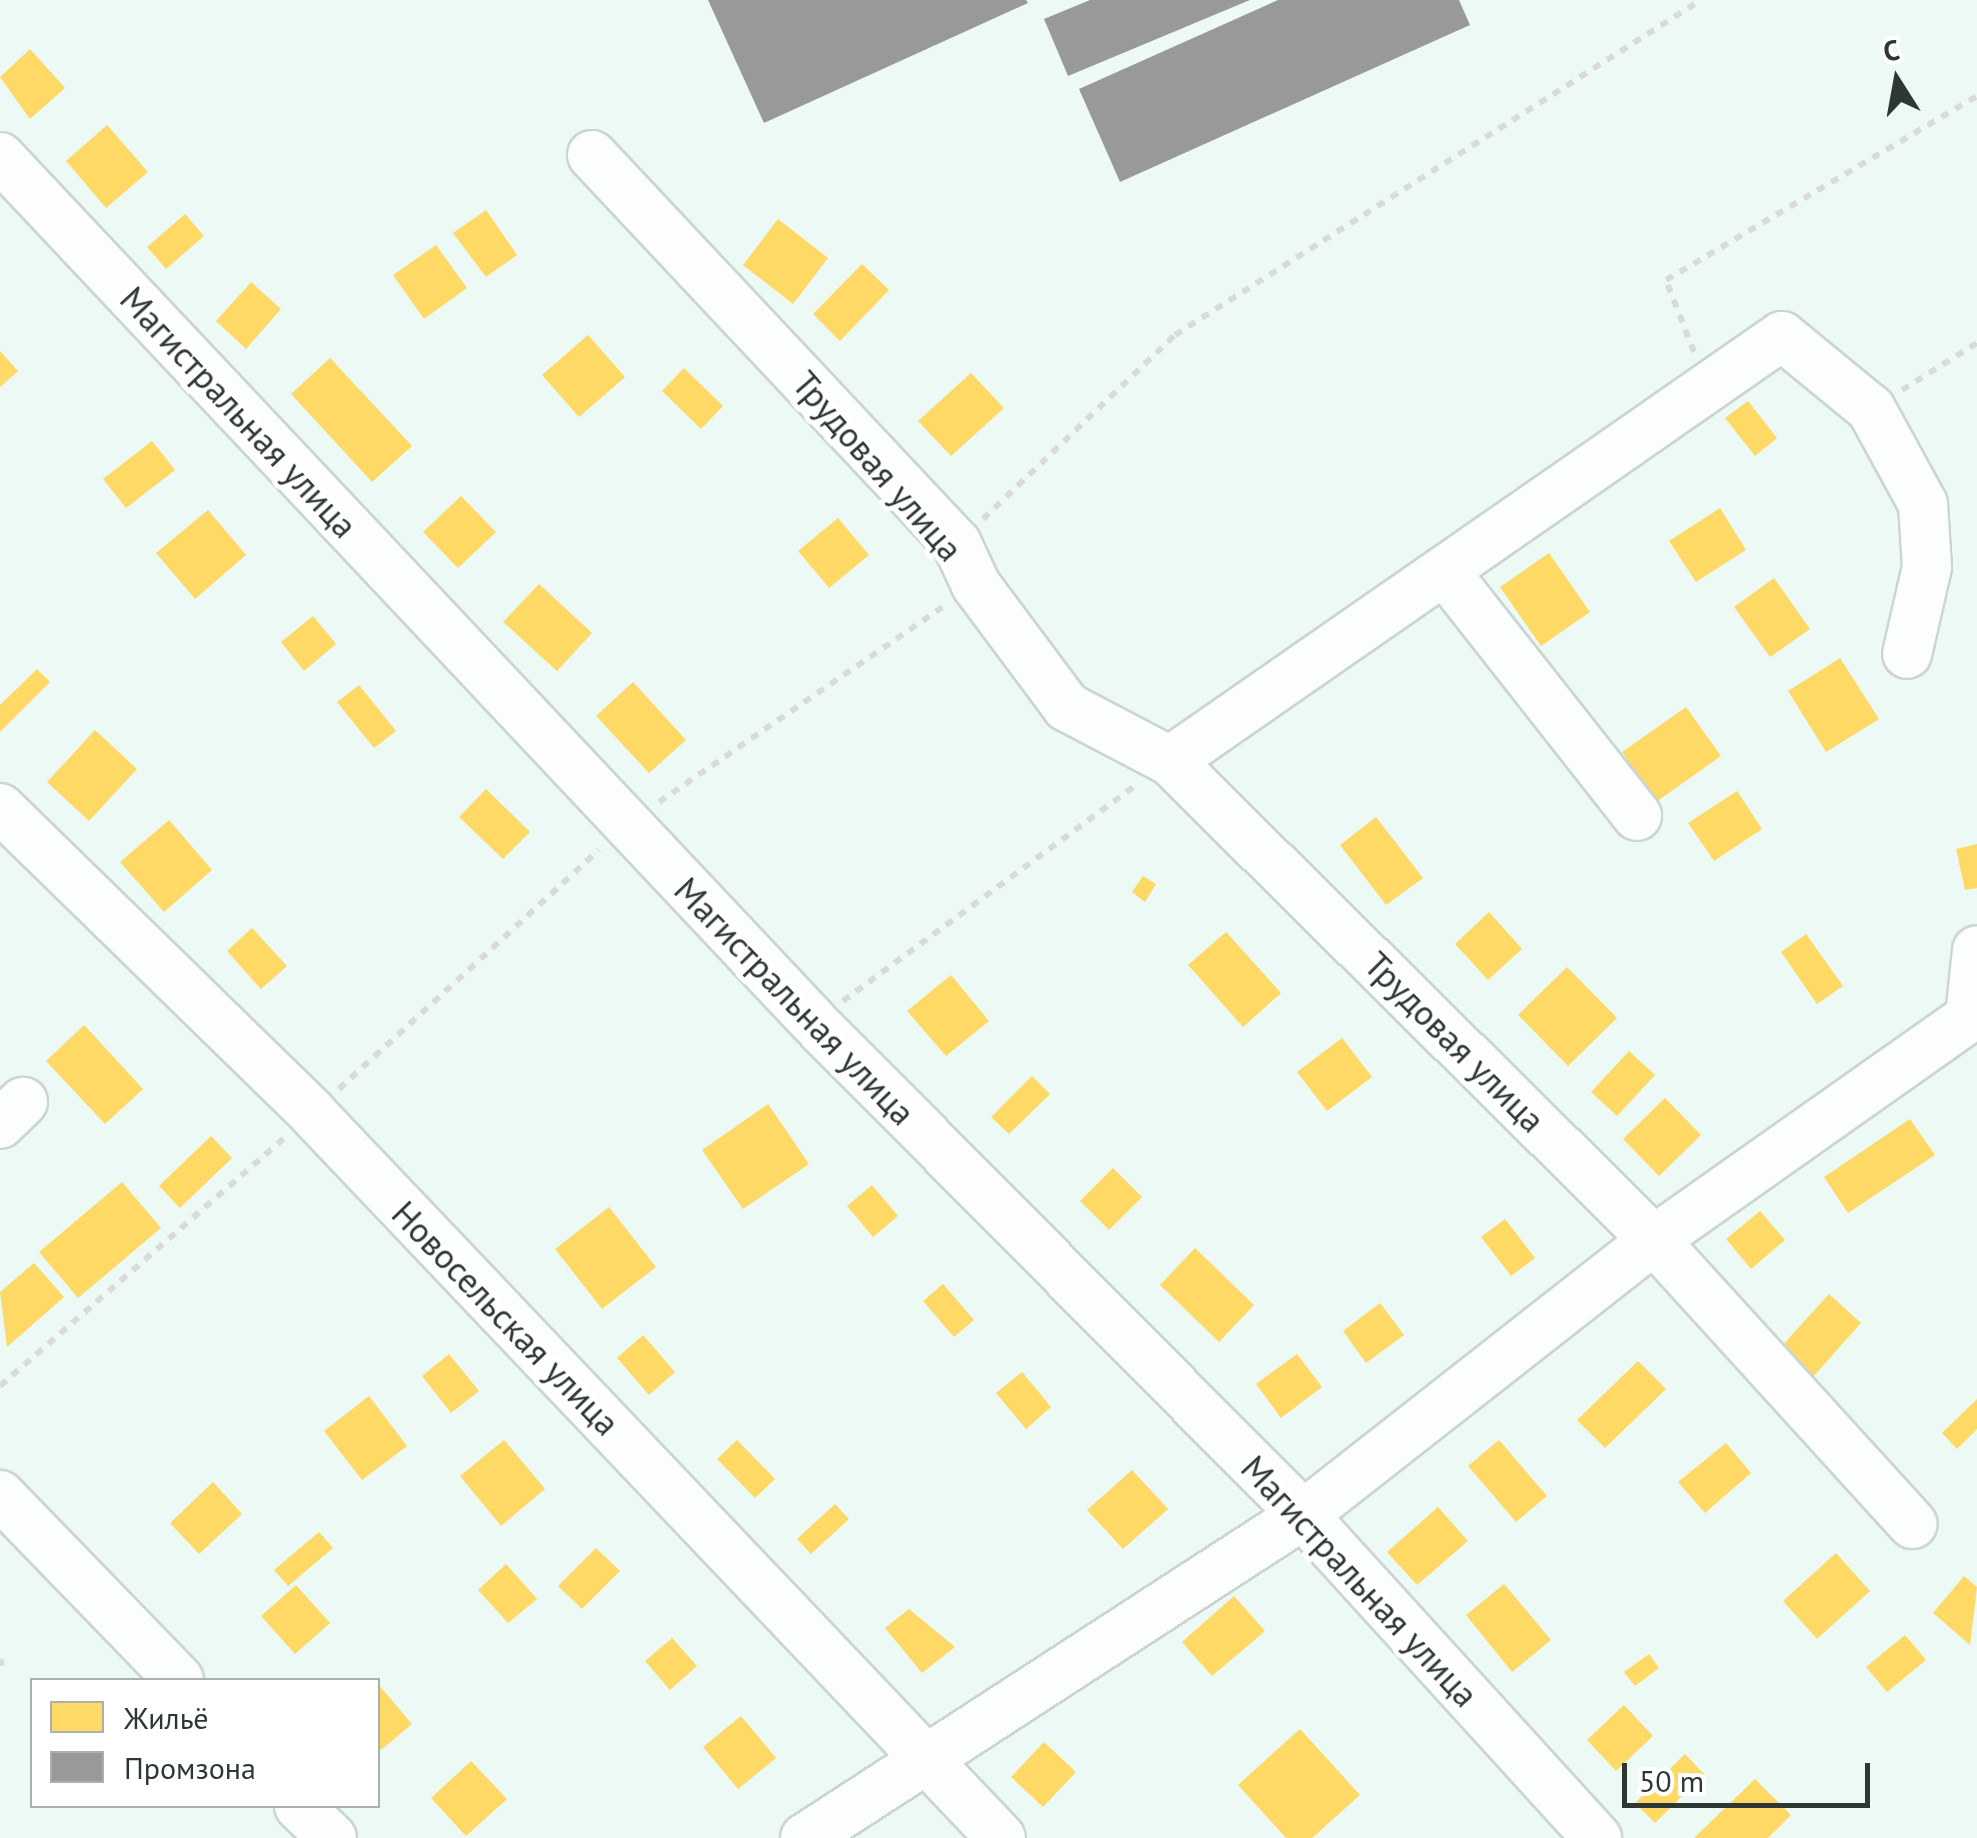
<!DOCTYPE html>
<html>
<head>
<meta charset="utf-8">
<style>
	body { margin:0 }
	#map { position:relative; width:1977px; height:1838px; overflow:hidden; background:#edf9f5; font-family:"PT Sans",sans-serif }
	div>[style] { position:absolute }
	.homes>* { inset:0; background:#ffd966 }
	.industry>* { inset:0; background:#999 }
	.path>* { height:6px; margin-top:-3px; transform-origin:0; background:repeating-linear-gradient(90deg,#d8dbda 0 8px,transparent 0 16px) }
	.roads { filter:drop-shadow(2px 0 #cbd5d2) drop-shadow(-2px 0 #cbd5d2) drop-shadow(0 2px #cbd5d2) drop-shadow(0 -2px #cbd5d2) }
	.minor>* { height:48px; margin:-24px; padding:0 24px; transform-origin:24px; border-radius:24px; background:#fcfefe }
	span { translate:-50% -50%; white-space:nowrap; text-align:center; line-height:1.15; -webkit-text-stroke:10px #fff; paint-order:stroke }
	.street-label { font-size:35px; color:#2d3733 }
	.legend { position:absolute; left:30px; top:1678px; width:350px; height:130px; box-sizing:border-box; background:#fff; border:2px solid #abafad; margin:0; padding:12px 18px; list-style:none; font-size:30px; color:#2d3733 }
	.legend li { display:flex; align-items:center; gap:20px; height:50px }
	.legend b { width:50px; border:2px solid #abafad }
	.north { position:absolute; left:1847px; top:30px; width:100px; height:100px; -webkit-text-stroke:8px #fff; paint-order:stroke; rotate:349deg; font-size:28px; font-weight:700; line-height:40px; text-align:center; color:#2d3733 }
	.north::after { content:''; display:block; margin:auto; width:35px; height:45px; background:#2d3733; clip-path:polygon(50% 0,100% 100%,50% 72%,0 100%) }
	.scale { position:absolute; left:1622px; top:1763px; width:248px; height:45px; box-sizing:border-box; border:5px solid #2d3733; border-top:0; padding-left:12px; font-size:30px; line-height:35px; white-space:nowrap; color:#2d3733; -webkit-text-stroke:8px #fff; paint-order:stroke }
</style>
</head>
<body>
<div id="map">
	<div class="homes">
		<i style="clip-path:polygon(30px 49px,65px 88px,30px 119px,0 77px)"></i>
		<i style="clip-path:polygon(107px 125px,148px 172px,106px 208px,66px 161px)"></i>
		<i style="clip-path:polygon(486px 210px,517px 255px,486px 277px,453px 233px)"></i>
		<i style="clip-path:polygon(185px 214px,204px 236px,166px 269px,147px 247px)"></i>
		<i style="clip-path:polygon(778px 219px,828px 258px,793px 304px,743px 265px)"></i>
		<i style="clip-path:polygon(436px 245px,467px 288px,424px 319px,393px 275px)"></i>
		<i style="clip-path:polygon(862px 264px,889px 290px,840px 341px,813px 314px)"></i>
		<i style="clip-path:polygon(251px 282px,281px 309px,246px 349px,216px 321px)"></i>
		<i style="clip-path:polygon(588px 335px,625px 377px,579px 417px,542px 375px)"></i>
		<i style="clip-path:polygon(0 351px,18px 371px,0 387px)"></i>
		<i style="clip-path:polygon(330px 358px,412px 446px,372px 482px,291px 394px)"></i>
		<i style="clip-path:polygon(684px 368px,723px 406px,701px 429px,662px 391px)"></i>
		<i style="clip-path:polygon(971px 373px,1004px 408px,951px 456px,918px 421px)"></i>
		<i style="clip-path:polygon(1748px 401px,1777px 438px,1755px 456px,1725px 418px)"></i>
		<i style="clip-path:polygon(152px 441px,175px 470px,126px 508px,103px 479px)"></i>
		<i style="clip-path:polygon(461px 496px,496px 532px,458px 568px,423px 532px)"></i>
		<i style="clip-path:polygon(1720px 508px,1746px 550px,1696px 582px,1669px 541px)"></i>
		<i style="clip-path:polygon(208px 510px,246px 555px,195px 599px,156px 553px)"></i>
		<i style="clip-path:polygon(838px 518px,869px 555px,829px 588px,798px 551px)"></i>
		<i style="clip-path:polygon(1549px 553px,1590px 612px,1541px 646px,1500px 587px)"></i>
		<i style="clip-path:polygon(1774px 578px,1810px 629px,1770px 657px,1734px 607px)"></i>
		<i style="clip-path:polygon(539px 584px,592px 633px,557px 671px,503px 622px)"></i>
		<i style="clip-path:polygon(313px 616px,336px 644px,304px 671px,281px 642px)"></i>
		<i style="clip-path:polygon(1840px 658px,1879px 719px,1826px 752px,1788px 691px)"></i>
		<i style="clip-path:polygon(37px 669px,50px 682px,0 732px,0 705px)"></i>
		<i style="clip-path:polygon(633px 682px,686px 740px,649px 773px,596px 716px)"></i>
		<i style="clip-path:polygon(359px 685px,396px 731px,374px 748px,337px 702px)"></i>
		<i style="clip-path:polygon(1686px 707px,1721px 756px,1656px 802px,1622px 752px)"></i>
		<i style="clip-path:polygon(95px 730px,137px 769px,89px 821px,47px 782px)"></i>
		<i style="clip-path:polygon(486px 789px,530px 832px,503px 859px,459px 817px)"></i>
		<i style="clip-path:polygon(1737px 791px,1762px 829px,1714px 861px,1688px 823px)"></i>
		<i style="clip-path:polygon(1376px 817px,1423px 878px,1386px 905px,1340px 845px)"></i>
		<i style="clip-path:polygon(169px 820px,212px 870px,164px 912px,120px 862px)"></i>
		<i style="clip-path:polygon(1977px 844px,1977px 888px,1965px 890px,1956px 849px)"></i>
		<i style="clip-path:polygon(1143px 876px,1156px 884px,1145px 902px,1132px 892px)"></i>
		<i style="clip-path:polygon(1489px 912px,1522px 949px,1488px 980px,1455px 944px)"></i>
		<i style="clip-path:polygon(252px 928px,287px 966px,261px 989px,227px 951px)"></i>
		<i style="clip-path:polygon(1226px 932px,1281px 993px,1243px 1027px,1188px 965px)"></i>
		<i style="clip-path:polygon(1806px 934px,1843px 986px,1817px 1004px,1781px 952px)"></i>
		<i style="clip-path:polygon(1567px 967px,1617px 1018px,1568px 1066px,1518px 1015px)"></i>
		<i style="clip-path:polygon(951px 975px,989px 1021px,946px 1056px,907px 1011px)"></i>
		<i style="clip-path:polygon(84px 1025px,143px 1089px,105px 1124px,46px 1061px)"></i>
		<i style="clip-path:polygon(1342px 1038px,1372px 1077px,1327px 1111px,1297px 1072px)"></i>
		<i style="clip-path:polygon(1629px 1051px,1655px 1075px,1617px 1116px,1591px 1092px)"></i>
		<i style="clip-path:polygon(1032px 1076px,1050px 1094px,1009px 1134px,991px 1117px)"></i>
		<i style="clip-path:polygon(1665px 1098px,1701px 1135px,1659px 1176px,1623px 1139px)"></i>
		<i style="clip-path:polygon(768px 1104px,809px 1164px,743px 1209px,702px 1150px)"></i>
		<i style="clip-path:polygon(1910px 1119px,1935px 1155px,1848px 1213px,1824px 1177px)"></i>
		<i style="clip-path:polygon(211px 1136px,232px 1158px,180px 1208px,159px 1186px)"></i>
		<i style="clip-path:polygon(1113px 1168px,1142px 1197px,1109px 1230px,1080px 1201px)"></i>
		<i style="clip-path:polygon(122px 1182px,161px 1228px,78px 1298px,39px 1252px)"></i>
		<i style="clip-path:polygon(872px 1185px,898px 1216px,873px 1237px,847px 1206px)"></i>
		<i style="clip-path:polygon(609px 1207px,656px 1267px,602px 1309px,555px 1249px)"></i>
		<i style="clip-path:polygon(1760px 1211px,1785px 1240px,1751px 1269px,1726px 1239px)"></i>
		<i style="clip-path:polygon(1505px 1219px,1535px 1258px,1511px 1276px,1481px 1237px)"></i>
		<i style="clip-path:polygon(1195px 1248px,1254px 1305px,1219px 1342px,1160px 1285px)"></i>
		<i style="clip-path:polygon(34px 1263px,64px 1297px,7px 1347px,0 1292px)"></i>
		<i style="clip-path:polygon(943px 1284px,974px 1320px,954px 1337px,923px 1301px)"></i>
		<i style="clip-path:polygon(1829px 1294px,1861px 1323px,1813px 1377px,1780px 1348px)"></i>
		<i style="clip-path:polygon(1380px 1303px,1404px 1335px,1366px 1363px,1343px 1331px)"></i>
		<i style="clip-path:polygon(643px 1335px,675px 1372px,649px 1395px,617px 1358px)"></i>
		<i style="clip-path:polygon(449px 1354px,479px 1391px,451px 1413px,422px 1376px)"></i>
		<i style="clip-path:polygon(1297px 1354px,1322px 1387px,1281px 1418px,1256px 1384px)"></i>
		<i style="clip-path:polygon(1638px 1361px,1666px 1389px,1605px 1448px,1577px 1420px)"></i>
		<i style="clip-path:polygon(1022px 1372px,1051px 1407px,1026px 1429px,996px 1393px)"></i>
		<i style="clip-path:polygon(369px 1396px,407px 1446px,362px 1480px,324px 1431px)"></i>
		<i style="clip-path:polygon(1977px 1399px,1977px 1429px,1957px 1449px,1942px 1433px)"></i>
		<i style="clip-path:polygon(504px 1440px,545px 1489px,501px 1526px,460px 1476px)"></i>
		<i style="clip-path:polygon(737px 1440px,775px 1479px,755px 1498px,717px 1459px)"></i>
		<i style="clip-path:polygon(1499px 1440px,1547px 1496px,1516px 1522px,1468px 1466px)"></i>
		<i style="clip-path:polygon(1726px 1443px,1751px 1473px,1705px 1513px,1678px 1482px)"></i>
		<i style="clip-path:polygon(1132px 1470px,1168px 1509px,1123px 1549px,1087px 1510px)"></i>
		<i style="clip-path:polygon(213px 1482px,242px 1514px,199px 1554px,170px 1523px)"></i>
		<i style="clip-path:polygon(835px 1504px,849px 1519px,811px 1554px,797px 1539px)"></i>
		<i style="clip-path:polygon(1438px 1507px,1468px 1541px,1417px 1585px,1387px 1552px)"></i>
		<i style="clip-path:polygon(319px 1532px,333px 1548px,288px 1586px,274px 1570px)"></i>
		<i style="clip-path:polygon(596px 1548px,620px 1571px,582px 1609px,558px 1586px)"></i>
		<i style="clip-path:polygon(1836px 1553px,1870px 1591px,1817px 1639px,1783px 1601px)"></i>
		<i style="clip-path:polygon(506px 1564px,537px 1599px,508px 1623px,478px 1590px)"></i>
		<i style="clip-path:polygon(1964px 1576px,1977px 1587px,1970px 1645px,1933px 1613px)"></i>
		<i style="clip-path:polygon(1504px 1584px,1551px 1640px,1512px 1672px,1466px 1615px)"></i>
		<i style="clip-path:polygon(296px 1585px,330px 1623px,295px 1654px,261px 1616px)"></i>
		<i style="clip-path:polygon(1234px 1596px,1265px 1631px,1212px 1676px,1182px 1642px)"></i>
		<i style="clip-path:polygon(909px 1609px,955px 1647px,922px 1673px,885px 1628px)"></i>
		<i style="clip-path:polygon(1905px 1635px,1926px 1660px,1887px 1692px,1866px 1667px)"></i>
		<i style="clip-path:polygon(672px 1638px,697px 1666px,670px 1690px,645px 1661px)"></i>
		<i style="clip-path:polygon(1649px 1654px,1659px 1668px,1635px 1686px,1624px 1672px)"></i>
		<i style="clip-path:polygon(378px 1684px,412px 1724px,381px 1750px,378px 1746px)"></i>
		<i style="clip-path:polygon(1624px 1705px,1653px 1736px,1616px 1771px,1587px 1740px)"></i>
		<i style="clip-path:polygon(741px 1716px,776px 1758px,738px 1789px,703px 1747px)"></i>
		<i style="clip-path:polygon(1300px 1729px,1360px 1795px,1312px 1838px,1286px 1838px,1238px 1785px)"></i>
		<i style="clip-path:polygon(1044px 1742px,1076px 1772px,1043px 1807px,1011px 1777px)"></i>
		<i style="clip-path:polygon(1685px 1754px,1704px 1774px,1655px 1823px,1635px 1803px)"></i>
		<i style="clip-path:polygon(471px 1761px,507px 1799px,466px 1836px,431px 1798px)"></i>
		<i style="clip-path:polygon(1755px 1779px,1791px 1815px,1768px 1838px,1694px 1838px)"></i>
	</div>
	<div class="industry">
		<i style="clip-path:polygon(708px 0,1026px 0,1028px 3px,764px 123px)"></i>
		<i style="clip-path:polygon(1090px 0,1250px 0,1068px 76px,1044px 19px)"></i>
		<i style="clip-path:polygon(1278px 0,1459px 0,1470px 25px,1120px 182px,1079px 89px)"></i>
	</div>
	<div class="path">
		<i style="left:1694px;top:352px;width:77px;rotate:-111.3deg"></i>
		<i style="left:1666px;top:280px;width:361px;rotate:-30.6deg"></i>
		<i style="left:1902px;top:390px;width:89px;rotate:-32.1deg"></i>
		<i style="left:983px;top:519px;width:266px;rotate:-43.8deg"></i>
		<i style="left:1175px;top:335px;width:624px;rotate:-32.49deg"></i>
		<i style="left:659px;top:802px;width:348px;rotate:-34.5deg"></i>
		<i style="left:843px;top:1001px;width:363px;rotate:-36.4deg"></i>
		<i style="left:339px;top:1089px;width:353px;rotate:-42.6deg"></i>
		<i style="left:0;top:1386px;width:378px;rotate:-41.1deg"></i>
		<i style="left:0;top:1659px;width:7px;rotate:74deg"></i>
	</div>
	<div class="roads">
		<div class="minor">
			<i style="left:592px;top:155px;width:533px;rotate:46.82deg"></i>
			<i style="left:957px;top:544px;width:45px;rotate:65.1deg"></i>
			<i style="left:976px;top:585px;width:152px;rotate:53.3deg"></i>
			<i style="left:1067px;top:707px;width:116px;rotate:27.7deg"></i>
			<i style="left:1170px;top:761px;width:681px;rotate:44.7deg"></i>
			<i style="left:1654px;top:1240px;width:384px;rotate:47.7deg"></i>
			<i style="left:0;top:157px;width:1188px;rotate:46.74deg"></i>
			<i style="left:814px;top:1022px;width:694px;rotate:45.23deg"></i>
			<i style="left:1303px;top:1515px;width:437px;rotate:47.7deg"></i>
			<i style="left:1446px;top:573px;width:309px;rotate:51.8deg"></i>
			<i style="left:1170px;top:761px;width:745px;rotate:-34.78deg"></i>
			<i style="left:1782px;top:336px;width:115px;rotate:39.4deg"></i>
			<i style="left:1871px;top:409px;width:108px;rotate:61.3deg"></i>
			<i style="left:1923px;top:504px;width:63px;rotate:86.4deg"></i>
			<i style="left:1927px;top:567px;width:89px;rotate:102.9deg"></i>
			<i style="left:0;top:808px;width:436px;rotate:44.3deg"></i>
			<i style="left:312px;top:1113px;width:1000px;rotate:46.46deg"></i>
			<i style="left:0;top:1124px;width:32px;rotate:-44deg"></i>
			<i style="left:0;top:1495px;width:257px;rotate:45.9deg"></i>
			<i style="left:299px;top:1806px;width:46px;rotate:44.1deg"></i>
			<i style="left:805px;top:1838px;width:594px;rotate:-32.97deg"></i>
			<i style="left:1303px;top:1515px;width:446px;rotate:-38.1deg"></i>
			<i style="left:1654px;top:1240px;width:387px;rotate:-35.2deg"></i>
			<i style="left:1970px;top:1017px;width:67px;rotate:-84deg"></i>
		</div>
	</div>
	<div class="street-label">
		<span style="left:239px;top:412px;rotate:47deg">Магистральная улица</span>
		<span style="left:878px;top:466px;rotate:49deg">Трудовая улица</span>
		<span style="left:795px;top:1001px;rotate:46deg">Магистральная улица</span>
		<span style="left:1455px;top:1042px;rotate:45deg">Трудовая улица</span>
		<span style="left:506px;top:1318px;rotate:46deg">Новосельская улица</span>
		<span style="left:1360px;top:1581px;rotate:47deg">Магистральная улица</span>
	</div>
	<ul class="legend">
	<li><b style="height:28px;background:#ffd966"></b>Жильё</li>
	<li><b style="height:28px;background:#999"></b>Промзона</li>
	</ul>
	<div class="north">С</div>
	<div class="scale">50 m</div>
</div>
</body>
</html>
